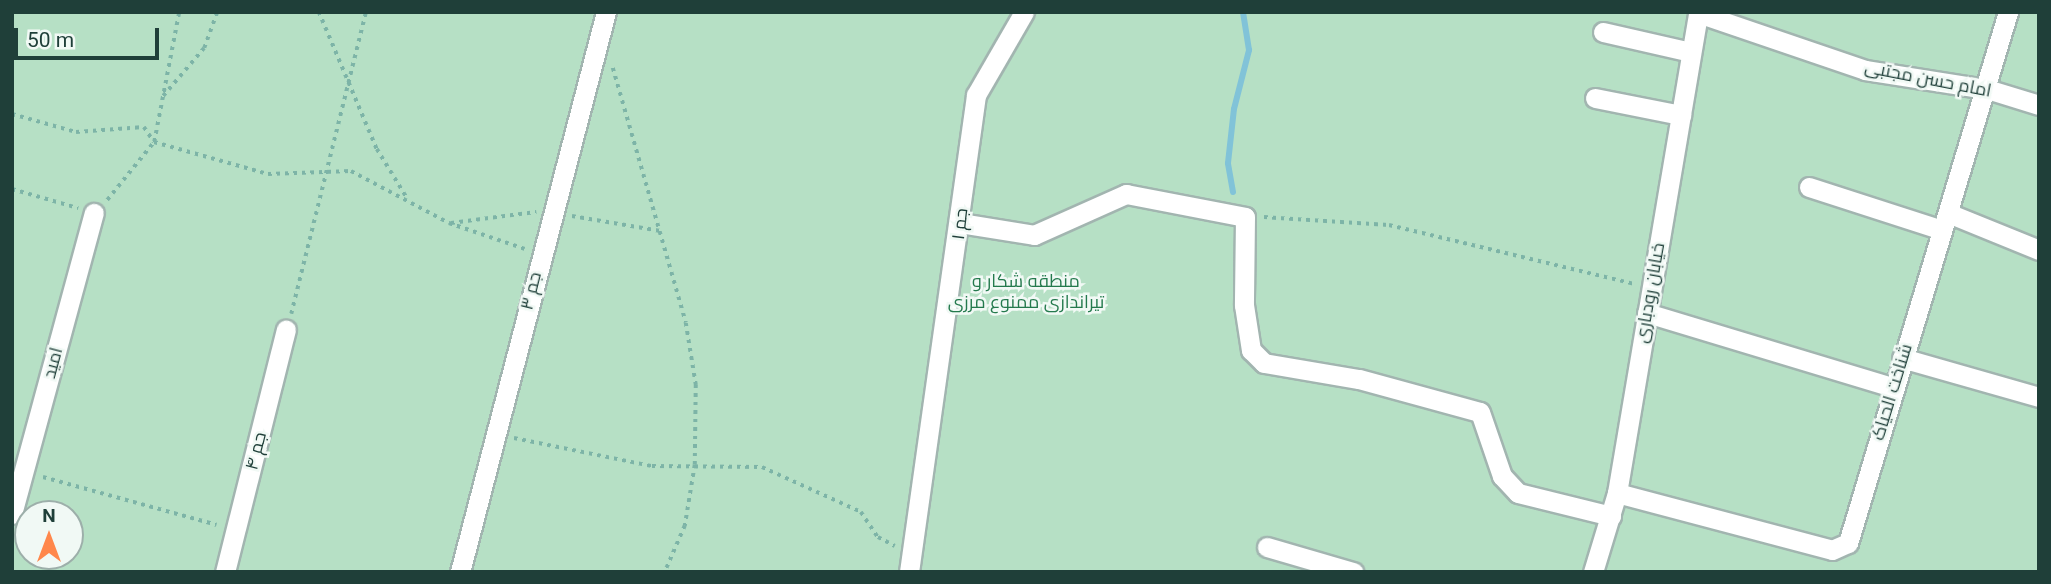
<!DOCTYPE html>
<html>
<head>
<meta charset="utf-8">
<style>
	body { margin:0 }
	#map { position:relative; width:2051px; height:584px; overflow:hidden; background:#e0ede8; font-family:Roboto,Cairo,sans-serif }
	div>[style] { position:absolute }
	.green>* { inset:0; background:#b6e0c5 }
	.stream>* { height:6px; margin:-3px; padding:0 3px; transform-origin:3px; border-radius:3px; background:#81c3d8 }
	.path>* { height:3.5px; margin-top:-1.75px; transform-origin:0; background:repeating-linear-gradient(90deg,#7db4a7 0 3.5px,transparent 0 8.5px) }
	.roads { filter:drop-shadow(2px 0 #a2b5b0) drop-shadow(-2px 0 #a2b5b0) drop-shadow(0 2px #a2b5b0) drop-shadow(0 -2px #a2b5b0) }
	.minor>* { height:19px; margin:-9.5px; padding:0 9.5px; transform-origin:9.5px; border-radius:9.5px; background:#fff }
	span { translate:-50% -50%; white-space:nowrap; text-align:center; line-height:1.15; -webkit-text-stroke:5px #f1f9f5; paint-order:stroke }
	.street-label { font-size:18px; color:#1f3f39 }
	.park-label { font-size:18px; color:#247a4d }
	.frame { position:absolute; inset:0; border:14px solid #1f3f39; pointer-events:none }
	.north { position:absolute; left:14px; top:500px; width:70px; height:70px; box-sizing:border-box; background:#f1f9f5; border:2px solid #9dafaa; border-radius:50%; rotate:0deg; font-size:19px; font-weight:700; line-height:28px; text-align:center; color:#1f3f39 }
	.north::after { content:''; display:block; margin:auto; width:24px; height:32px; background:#ff874b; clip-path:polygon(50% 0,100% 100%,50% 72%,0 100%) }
	.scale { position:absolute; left:14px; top:28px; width:145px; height:32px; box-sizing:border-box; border:4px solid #1f3f39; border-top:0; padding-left:9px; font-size:21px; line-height:24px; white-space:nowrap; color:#1f3f39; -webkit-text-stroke:5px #f1f9f5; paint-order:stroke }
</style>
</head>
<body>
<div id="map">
	<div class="green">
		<i style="clip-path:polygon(evenodd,12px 12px,2039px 12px,2039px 572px,12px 572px,12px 12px,28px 514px,70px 514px,70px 556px,28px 556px,28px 514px)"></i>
	</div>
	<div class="stream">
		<i style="left:1233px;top:192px;width:29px;rotate:-100deg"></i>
		<i style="left:1228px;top:163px;width:54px;rotate:-83.7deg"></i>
		<i style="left:1234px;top:109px;width:61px;rotate:-75.7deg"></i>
		<i style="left:1249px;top:50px;width:38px;rotate:-99deg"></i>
	</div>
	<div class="path">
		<i style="left:319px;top:12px;width:149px;rotate:67.1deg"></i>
		<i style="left:377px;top:149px;width:57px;rotate:58.5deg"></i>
		<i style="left:613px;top:68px;width:265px;rotate:74deg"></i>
		<i style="left:686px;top:323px;width:63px;rotate:80.8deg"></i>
		<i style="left:696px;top:385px;width:80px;rotate:90.7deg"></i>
		<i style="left:695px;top:465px;width:62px;rotate:99.3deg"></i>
		<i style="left:685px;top:526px;width:50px;rotate:113.5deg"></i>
		<i style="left:163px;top:96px;width:63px;rotate:-49.5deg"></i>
		<i style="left:204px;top:48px;width:38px;rotate:-70deg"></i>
		<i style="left:12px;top:114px;width:66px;rotate:15.7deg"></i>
		<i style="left:76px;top:132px;width:68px;rotate:-4.2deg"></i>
		<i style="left:144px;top:127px;width:18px;rotate:56deg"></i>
		<i style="left:154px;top:142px;width:132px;rotate:-79.1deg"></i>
		<i style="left:12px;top:189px;width:69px;rotate:16.1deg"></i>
		<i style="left:107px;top:200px;width:75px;rotate:-51deg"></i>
		<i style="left:154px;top:142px;width:118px;rotate:15.7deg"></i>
		<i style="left:268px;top:174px;width:83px;rotate:-2.1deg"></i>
		<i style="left:351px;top:171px;width:111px;rotate:28deg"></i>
		<i style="left:449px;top:223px;width:80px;rotate:18.9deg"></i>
		<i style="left:572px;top:216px;width:90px;rotate:9.6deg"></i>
		<i style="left:1264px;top:217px;width:125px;rotate:3.7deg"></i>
		<i style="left:1389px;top:225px;width:252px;rotate:13.5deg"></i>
		<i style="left:451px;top:223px;width:86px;rotate:-7.4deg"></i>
		<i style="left:291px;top:314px;width:311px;rotate:-76.1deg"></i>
		<i style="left:514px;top:438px;width:141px;rotate:11.5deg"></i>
		<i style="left:652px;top:466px;width:110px;rotate:0.5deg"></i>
		<i style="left:762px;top:467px;width:109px;rotate:24.4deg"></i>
		<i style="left:861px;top:512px;width:30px;rotate:56deg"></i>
		<i style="left:878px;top:537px;width:19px;rotate:28deg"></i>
		<i style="left:43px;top:477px;width:180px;rotate:15.4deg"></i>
	</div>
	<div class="roads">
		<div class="minor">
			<i style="left:1698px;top:13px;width:176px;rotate:18.8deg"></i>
			<i style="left:1865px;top:70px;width:123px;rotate:8.9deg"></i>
			<i style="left:1987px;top:89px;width:54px;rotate:17.1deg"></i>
			<i style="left:1603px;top:32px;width:90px;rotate:12.8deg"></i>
			<i style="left:1595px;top:98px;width:88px;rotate:11.2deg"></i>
			<i style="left:1809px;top:187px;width:140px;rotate:17.9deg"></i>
			<i style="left:1948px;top:213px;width:98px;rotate:22.1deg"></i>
			<i style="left:960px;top:223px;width:75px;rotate:9.2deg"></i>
			<i style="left:1034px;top:235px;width:101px;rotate:-24deg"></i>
			<i style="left:1126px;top:194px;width:121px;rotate:10.9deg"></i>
			<i style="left:1245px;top:217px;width:88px;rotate:90.7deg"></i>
			<i style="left:1244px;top:305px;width:46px;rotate:81.2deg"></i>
			<i style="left:1251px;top:350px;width:18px;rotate:45deg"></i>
			<i style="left:1264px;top:363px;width:96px;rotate:9.6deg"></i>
			<i style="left:1359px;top:379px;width:125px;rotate:15.3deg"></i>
			<i style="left:1480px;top:412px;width:68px;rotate:71deg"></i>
			<i style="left:1502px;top:476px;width:23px;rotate:47deg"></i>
			<i style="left:1518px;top:493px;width:96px;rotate:13.9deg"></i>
			<i style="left:1647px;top:313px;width:256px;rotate:16.8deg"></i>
			<i style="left:1902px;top:358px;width:142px;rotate:15.9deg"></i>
			<i style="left:1617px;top:493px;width:222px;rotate:14.8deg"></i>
			<i style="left:1832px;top:550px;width:17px;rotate:-24deg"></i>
			<i style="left:1848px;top:543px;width:555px;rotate:-73.23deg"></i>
			<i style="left:12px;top:514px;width:312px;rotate:-74.8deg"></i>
			<i style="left:1267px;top:547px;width:90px;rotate:16.2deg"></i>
			<i style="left:225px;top:572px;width:250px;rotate:-75.9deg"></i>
			<i style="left:460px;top:572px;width:579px;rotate:-75.39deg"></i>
			<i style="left:909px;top:572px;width:482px;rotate:-82deg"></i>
			<i style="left:976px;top:95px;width:96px;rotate:-60deg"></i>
			<i style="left:1593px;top:572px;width:83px;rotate:-73.1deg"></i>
			<i style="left:1617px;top:493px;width:488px;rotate:-80.4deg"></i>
		</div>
	</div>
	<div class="street-label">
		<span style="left:1928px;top:79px;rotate:11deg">امام حسن مجتبی</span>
		<span style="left:960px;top:224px;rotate:-83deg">جم ۱</span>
		<span style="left:531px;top:291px;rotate:-76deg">جم ۳</span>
		<span style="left:1650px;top:293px;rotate:-80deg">خیابان رودباری</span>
		<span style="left:53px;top:363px;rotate:-75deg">امید</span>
		<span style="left:1892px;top:392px;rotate:-73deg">شناخت الحیاک</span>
		<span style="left:256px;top:451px;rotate:-76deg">جم ۴</span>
	</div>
	<div class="park-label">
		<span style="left:1026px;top:292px">منطقه شکار و<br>تیراندازی ممنوع مرزی</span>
	</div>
	<div class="frame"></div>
	<div class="north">N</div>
	<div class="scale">50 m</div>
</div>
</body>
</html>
